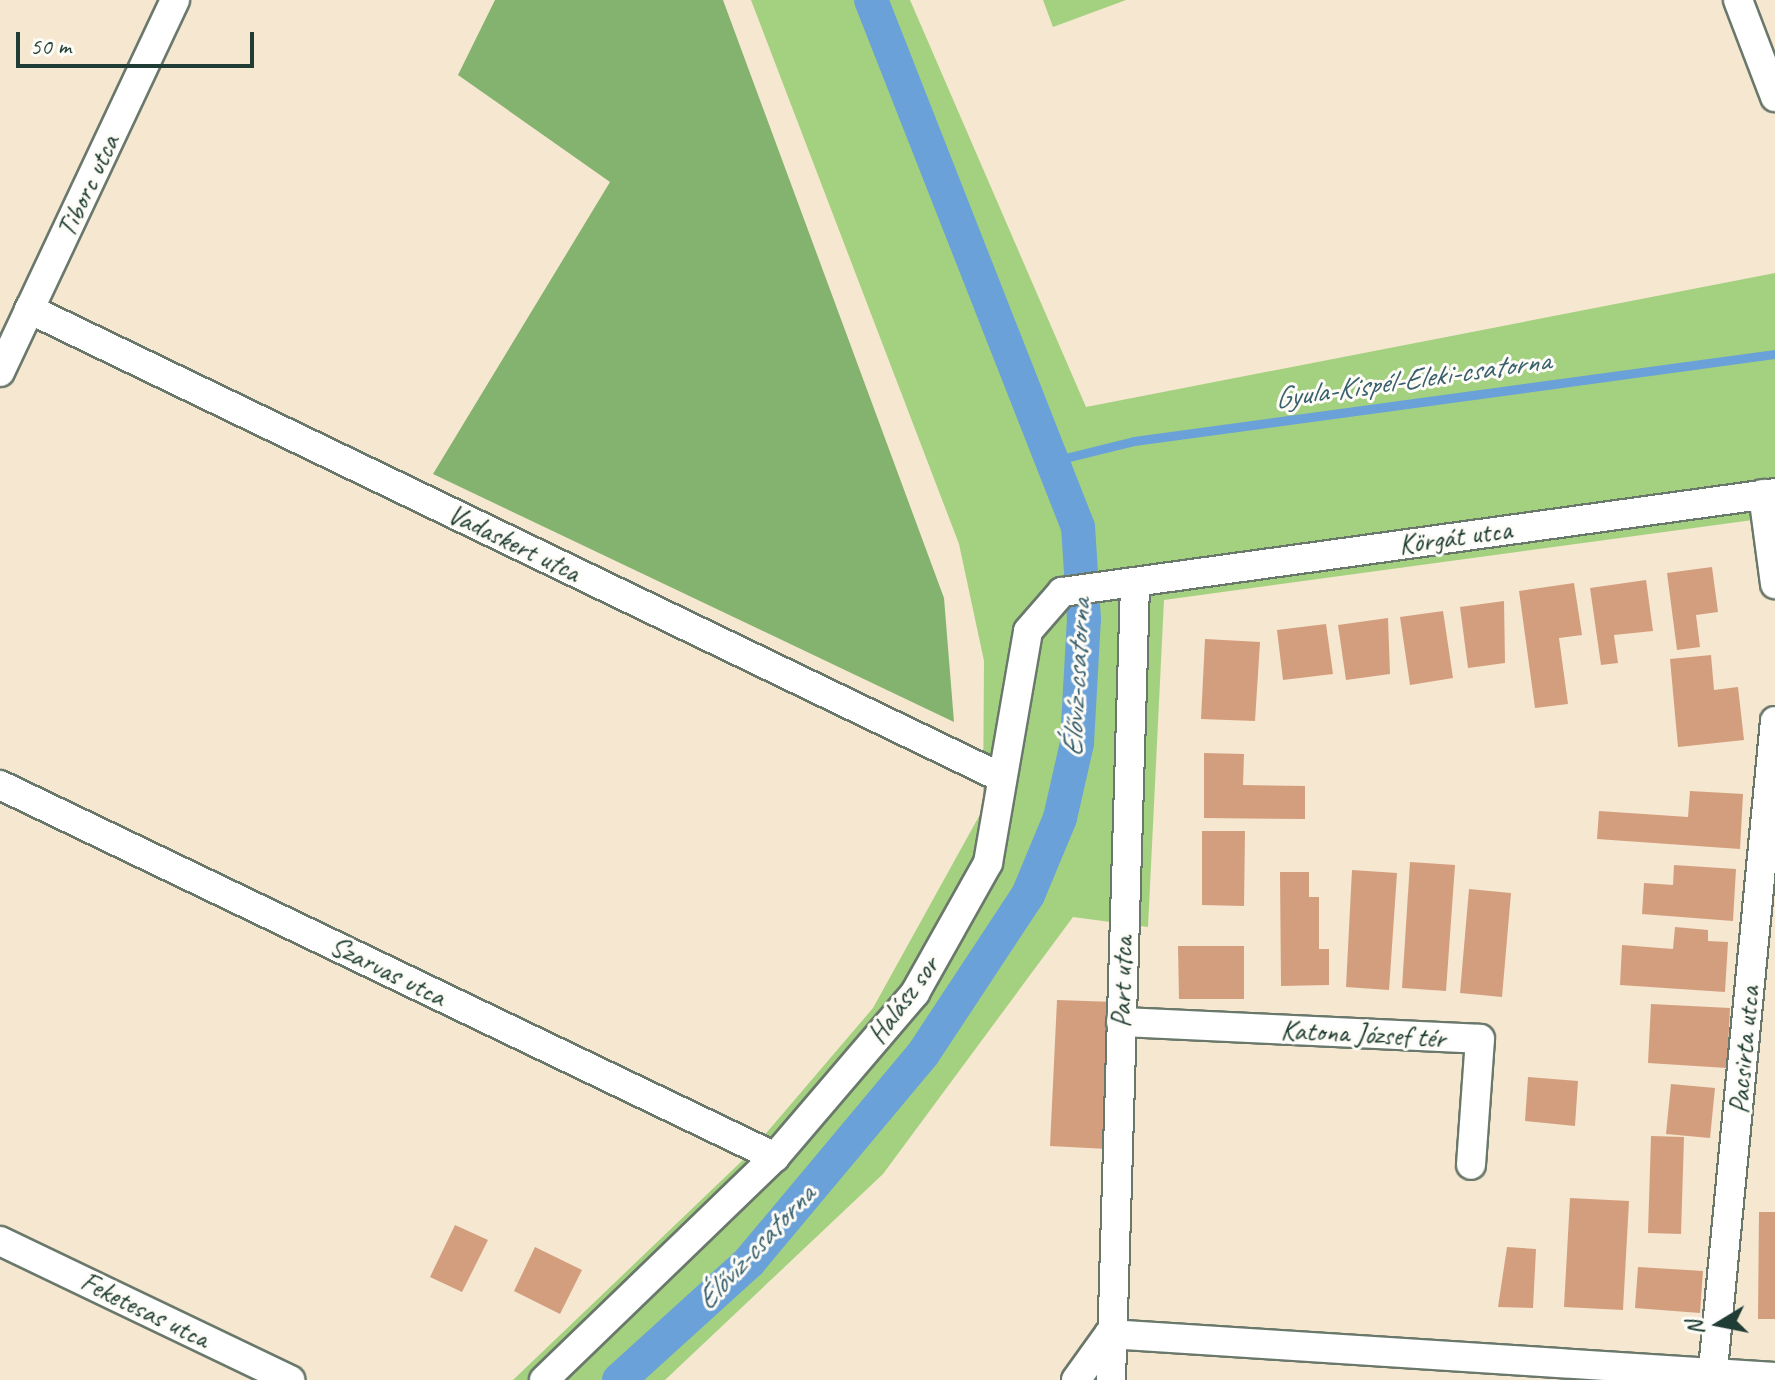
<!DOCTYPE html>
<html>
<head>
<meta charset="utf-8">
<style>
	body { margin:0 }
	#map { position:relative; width:1775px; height:1380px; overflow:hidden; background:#f6e7d0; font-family:Caveat,sans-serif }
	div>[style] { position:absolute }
	.green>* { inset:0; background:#a4d17f }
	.forest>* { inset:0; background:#83b36e }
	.stream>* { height:9px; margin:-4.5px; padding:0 4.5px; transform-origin:4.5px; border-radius:4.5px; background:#6aa1d8 }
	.canal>* { height:34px; margin:-17px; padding:0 17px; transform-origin:17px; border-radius:17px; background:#6aa1d8 }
	.building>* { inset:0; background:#d39e7e }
	.roads { filter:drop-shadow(2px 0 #6a786b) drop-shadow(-2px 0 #6a786b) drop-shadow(0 2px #6a786b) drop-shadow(0 -2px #6a786b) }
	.street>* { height:28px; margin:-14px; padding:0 14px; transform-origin:14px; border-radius:14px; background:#fff }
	span { translate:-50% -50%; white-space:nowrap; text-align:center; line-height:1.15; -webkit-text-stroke:6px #fdfcf7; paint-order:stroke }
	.street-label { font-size:28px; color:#1f3d34 }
	.water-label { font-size:30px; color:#39606d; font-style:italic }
	.north { position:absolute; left:1679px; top:1284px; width:80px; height:80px; -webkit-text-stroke:6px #fdfcf7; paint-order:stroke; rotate:260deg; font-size:22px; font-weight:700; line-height:32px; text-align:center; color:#1f3d34 }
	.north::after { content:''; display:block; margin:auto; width:28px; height:36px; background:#1f3d34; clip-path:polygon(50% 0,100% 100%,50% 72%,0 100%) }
	.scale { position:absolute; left:16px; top:32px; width:238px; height:36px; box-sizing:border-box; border:4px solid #1f3d34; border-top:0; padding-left:10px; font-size:24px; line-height:28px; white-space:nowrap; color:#1f3d34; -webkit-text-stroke:6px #fdfcf7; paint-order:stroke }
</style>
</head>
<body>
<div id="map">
	<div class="green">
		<i style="clip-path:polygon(751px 0,910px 0,1086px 407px,1775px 273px,1775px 517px,1164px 600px,1148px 927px,1073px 917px,883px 1174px,665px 1380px,513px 1380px,745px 1158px,873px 1008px,983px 809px,984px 661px,959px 544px)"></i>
		<i style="clip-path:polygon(1043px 0,1126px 0,1053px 27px)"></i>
	</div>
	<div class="forest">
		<i style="clip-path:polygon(495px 0,723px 0,944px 598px,954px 722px,433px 474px,610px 182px,458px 75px)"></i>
	</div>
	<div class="stream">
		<i style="left:1057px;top:460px;width:79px;rotate:-13.9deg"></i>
		<i style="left:1134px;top:441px;width:647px;rotate:-7.73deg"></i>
	</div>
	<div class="canal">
		<i style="left:619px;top:1380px;width:176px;rotate:-42.2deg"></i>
		<i style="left:749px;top:1262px;width:271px;rotate:-50.1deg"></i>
		<i style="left:923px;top:1054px;width:191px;rotate:-56.6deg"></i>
		<i style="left:1028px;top:895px;width:83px;rotate:-67.4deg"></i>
		<i style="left:1060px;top:818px;width:77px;rotate:-77.2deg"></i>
		<i style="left:1077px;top:743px;width:124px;rotate:-86.8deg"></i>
		<i style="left:1084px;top:619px;width:92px;rotate:-93.7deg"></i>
		<i style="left:1078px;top:527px;width:566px;rotate:-111.44deg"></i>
	</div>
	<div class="building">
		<i style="clip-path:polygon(1712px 567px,1718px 612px,1696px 615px,1700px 647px,1677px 650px,1667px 573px)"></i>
		<i style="clip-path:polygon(1646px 580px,1653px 631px,1614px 635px,1618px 663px,1601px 665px,1590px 588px)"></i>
		<i style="clip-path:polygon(1574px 583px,1582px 635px,1559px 638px,1568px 704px,1535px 708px,1519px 591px)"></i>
		<i style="clip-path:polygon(1504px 601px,1505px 663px,1468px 668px,1460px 607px)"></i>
		<i style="clip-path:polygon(1443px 611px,1453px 678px,1410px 685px,1400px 617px)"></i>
		<i style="clip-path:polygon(1388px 618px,1390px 674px,1346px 680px,1338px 625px)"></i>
		<i style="clip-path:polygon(1326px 624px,1333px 674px,1283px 680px,1277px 630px)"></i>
		<i style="clip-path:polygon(1205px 639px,1260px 642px,1255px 721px,1201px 719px)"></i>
		<i style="clip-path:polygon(1711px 655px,1714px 690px,1738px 687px,1744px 740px,1678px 747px,1670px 659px)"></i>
		<i style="clip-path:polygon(1204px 753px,1244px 754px,1243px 785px,1305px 786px,1305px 819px,1204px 818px)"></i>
		<i style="clip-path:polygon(1690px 791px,1743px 794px,1740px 849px,1597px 839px,1599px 811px,1688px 817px)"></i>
		<i style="clip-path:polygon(1202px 831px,1245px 831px,1244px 906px,1202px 905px)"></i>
		<i style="clip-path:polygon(1410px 862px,1455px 865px,1446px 991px,1402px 988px)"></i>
		<i style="clip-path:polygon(1674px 865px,1736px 869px,1733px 921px,1642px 914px,1644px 883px,1673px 885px)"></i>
		<i style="clip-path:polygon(1352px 870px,1397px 873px,1389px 990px,1346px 987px)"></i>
		<i style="clip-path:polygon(1280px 872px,1309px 872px,1309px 897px,1319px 897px,1319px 949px,1329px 949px,1329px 985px,1281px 986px)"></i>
		<i style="clip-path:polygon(1469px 889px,1511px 893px,1502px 997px,1460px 993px)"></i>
		<i style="clip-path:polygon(1675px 927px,1708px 930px,1708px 941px,1728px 942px,1725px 992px,1620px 985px,1622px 945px,1673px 949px)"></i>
		<i style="clip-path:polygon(1178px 946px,1244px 946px,1244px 999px,1179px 999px)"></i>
		<i style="clip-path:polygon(1057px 1000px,1115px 1002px,1108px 1149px,1050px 1146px)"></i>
		<i style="clip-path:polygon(1651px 1004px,1730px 1008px,1727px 1068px,1648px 1063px)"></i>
		<i style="clip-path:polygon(1528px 1077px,1578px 1081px,1575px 1126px,1525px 1121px)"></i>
		<i style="clip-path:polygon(1671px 1084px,1715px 1088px,1710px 1138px,1666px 1134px)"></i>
		<i style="clip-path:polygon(1651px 1136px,1684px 1137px,1681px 1234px,1648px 1233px)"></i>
		<i style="clip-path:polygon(1570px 1198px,1629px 1201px,1623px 1310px,1564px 1307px)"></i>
		<i style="clip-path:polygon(1759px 1212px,1775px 1212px,1775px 1319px,1758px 1319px)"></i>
		<i style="clip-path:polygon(455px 1225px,488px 1240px,462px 1292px,430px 1277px)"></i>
		<i style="clip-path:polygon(535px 1247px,582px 1270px,560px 1314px,514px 1291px)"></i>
		<i style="clip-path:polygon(1507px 1247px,1536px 1249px,1533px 1308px,1498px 1307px)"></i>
		<i style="clip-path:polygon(1638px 1267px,1703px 1271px,1700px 1313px,1635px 1308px)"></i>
	</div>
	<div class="roads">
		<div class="street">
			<i style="left:1738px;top:0;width:104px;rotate:69.1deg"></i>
			<i style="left:29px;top:309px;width:1078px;rotate:25.73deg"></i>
			<i style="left:0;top:372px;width:411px;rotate:-64.8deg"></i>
			<i style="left:1763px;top:494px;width:91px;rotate:82.4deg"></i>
			<i style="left:0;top:785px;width:860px;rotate:25.64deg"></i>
			<i style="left:1121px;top:1022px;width:359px;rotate:2.7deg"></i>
			<i style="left:1480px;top:1039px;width:126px;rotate:94.1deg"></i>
			<i style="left:0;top:1241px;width:322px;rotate:25.6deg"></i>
			<i style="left:544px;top:1380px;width:321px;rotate:-44deg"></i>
			<i style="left:775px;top:1157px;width:216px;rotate:-49.5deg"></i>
			<i style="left:915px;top:993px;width:149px;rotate:-60.7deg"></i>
			<i style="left:988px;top:863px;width:235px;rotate:-80.2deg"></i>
			<i style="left:1028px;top:631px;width:52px;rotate:-48.9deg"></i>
			<i style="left:1062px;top:592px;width:720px;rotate:-7.9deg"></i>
			<i style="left:1076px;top:1380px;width:57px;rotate:-54.3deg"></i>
			<i style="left:1109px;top:1334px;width:667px;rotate:3.69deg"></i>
			<i style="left:1111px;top:1380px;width:796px;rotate:-88.27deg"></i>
			<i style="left:1712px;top:1380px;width:662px;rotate:-84.54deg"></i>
		</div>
	</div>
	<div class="street-label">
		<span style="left:88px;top:186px;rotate:-65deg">Tiborc utca</span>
		<span style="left:1455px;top:537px;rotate:-8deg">Körgát utca</span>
		<span style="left:514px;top:543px;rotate:26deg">Vadaskert utca</span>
		<span style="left:388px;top:971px;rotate:26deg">Szarvas utca</span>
		<span style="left:1122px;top:982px;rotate:-88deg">Part utca</span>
		<span style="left:903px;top:1000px;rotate:-54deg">Halász sor</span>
		<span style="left:1363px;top:1034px;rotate:3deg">Katona József tér</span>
		<span style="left:1744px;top:1050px;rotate:-85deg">Pacsirta utca</span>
		<span style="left:145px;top:1310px;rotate:26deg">Feketesas utca</span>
	</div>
	<div class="water-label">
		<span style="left:1412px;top:379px;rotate:-8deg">Gyula-Kispél-Eleki-csatorna</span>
		<span style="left:1076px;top:678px;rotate:-87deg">Élővíz-csatorna</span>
		<span style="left:755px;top:1247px;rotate:-47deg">Élővíz-csatorna</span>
	</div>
	<div class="north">N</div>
	<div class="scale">50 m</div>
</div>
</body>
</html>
